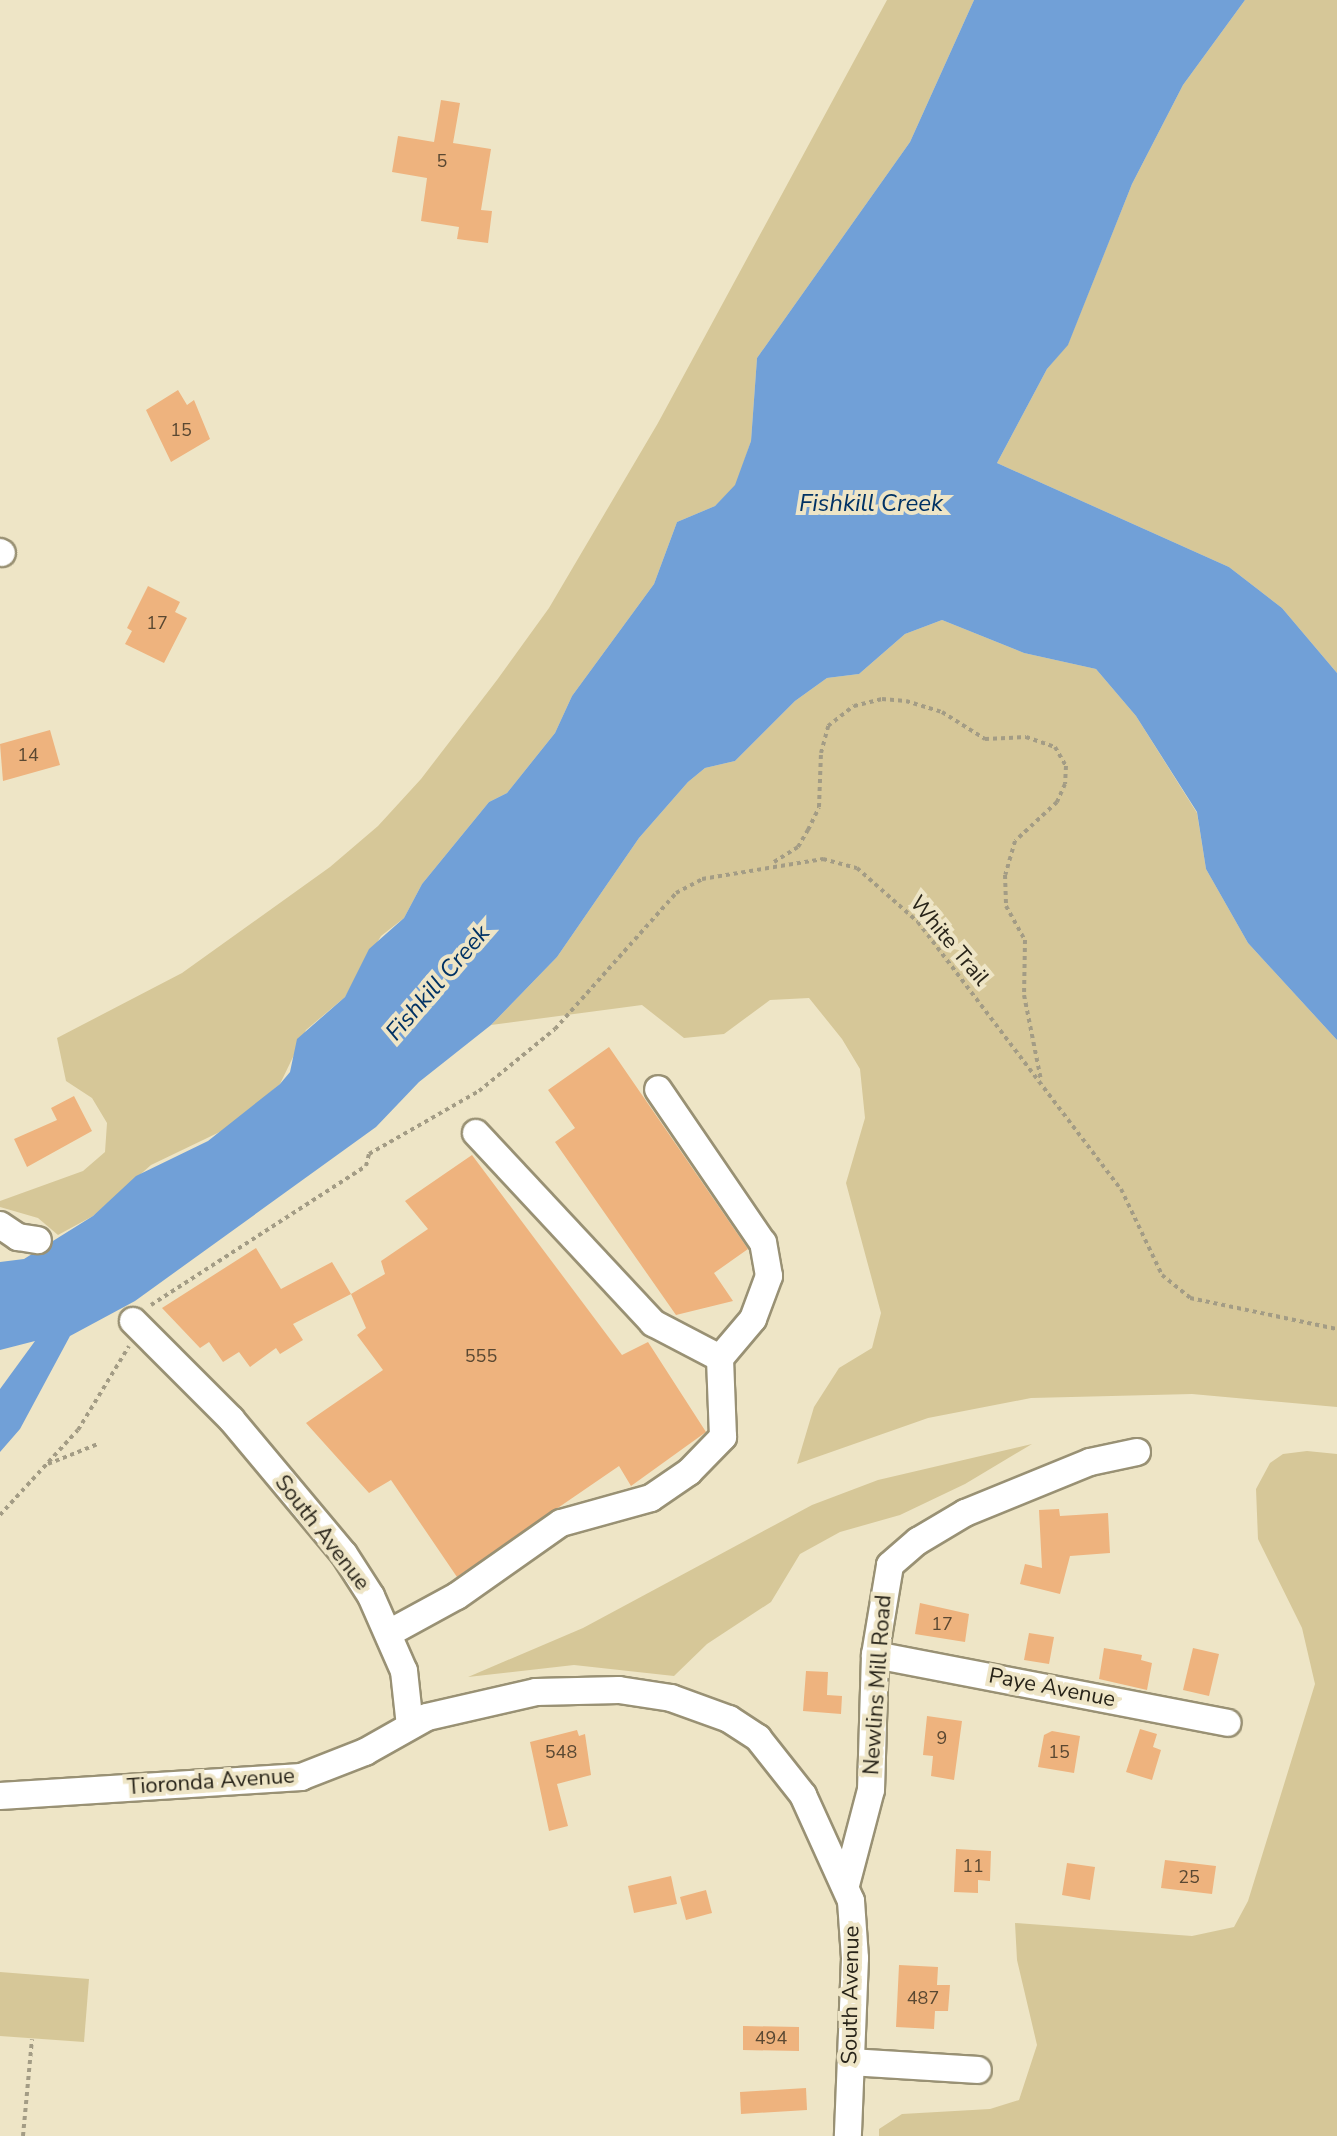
<!DOCTYPE html>
<html>
<head>
<meta charset="utf-8">
<style>
	body { margin:0 }
	#map { position:relative; width:1337px; height:2136px; overflow:hidden; background:#eee5c6; font-family:"Nunito Sans",sans-serif }
	div>[style] { position:absolute }
	.green>* { inset:0; background:#d6c798 }
	.water>* { inset:0; background:#71a0d7 }
	.building>* { inset:0; background:#eeb37e }
	.path>* { height:4px; margin-top:-2px; transform-origin:0; background:repeating-linear-gradient(90deg,#a39c85 0 4px,transparent 0 8px) }
	.roads { filter:drop-shadow(2px 0 #999174) drop-shadow(-2px 0 #999174) drop-shadow(0 2px #999174) drop-shadow(0 -2px #999174) }
	.minor>* { height:26px; margin:-13px; padding:0 13px; transform-origin:13px; border-radius:13px; background:#fff }
	span { translate:-50% -50%; white-space:nowrap; text-align:center; line-height:1.15; -webkit-text-stroke:8px #eee5c6; paint-order:stroke }
	.number-label { font-size:18px; color:#5a4832 }
	.number-label span { -webkit-text-stroke-width:0 }
	.street-label { font-size:22px; color:#282419 }
	.water-label { font-size:24px; color:#003264; font-style:italic }
</style>
</head>
<body>
<div id="map">
	<div class="green">
		<i style="clip-path:polygon(887px 0,974px 0,910px 142px,757px 358px,751px 441px,736px 485px,715px 506px,677px 522px,654px 584px,572px 696px,555px 733px,507px 793px,489px 802px,422px 884px,404px 918px,381px 936px,345px 997px,306px 1030px,280px 1084px,228px 1128px,151px 1165px,93px 1216px,58px 1235px,38px 1218px,0 1207px,0 1201px,83px 1171px,105px 1152px,107px 1123px,92px 1098px,66px 1081px,57px 1038px,182px 973px,330px 867px,378px 826px,421px 779px,497px 680px,549px 608px,658px 423px)"></i>
		<i style="clip-path:polygon(1245px 0,1337px 0,1337px 673px,1282px 608px,1229px 567px,997px 463px,1047px 369px,1068px 344px,1132px 184px,1183px 85px)"></i>
		<i style="clip-path:polygon(942px 620px,1024px 653px,1096px 669px,1136px 716px,1197px 813px,1206px 869px,1248px 943px,1337px 1040px,1337px 1407px,1192px 1394px,1031px 1398px,928px 1418px,797px 1464px,814px 1407px,839px 1368px,872px 1348px,881px 1313px,846px 1183px,865px 1118px,860px 1069px,842px 1039px,809px 998px,770px 1000px,724px 1034px,684px 1038px,642px 1005px,491px 1025px,557px 957px,639px 838px,688px 782px,705px 768px,735px 761px,795px 701px,827px 678px,859px 674px,905px 634px)"></i>
		<i style="clip-path:polygon(1032px 1444px,965px 1484px,900px 1515px,840px 1532px,800px 1554px,771px 1602px,707px 1644px,674px 1676px,574px 1665px,468px 1677px,583px 1628px,812px 1505px,878px 1480px)"></i>
		<i style="clip-path:polygon(1307px 1451px,1337px 1454px,1337px 2136px,879px 2136px,879px 2129px,902px 2114px,990px 2109px,1019px 2100px,1037px 2045px,1017px 1960px,1015px 1923px,1192px 1936px,1234px 1927px,1248px 1901px,1315px 1684px,1302px 1628px,1258px 1539px,1256px 1489px,1270px 1463px,1283px 1454px)"></i>
		<i style="clip-path:polygon(0 1972px,89px 1979px,84px 2042px,0 2036px)"></i>
	</div>
	<div class="water">
		<i style="clip-path:polygon(974px 0,1245px 0,1183px 85px,1132px 184px,1068px 345px,1047px 369px,997px 463px,1229px 567px,1282px 608px,1337px 673px,1337px 1040px,1248px 943px,1206px 869px,1197px 812px,1136px 716px,1096px 669px,1024px 653px,942px 620px,905px 634px,859px 674px,827px 678px,795px 701px,735px 761px,705px 768px,688px 782px,639px 838px,557px 957px,491px 1025px,419px 1082px,376px 1127px,135px 1301px,70px 1336px,20px 1429px,0 1452px,0 1389px,35px 1341px,0 1350px,0 1262px,24px 1259px,93px 1216px,136px 1176px,208px 1141px,280px 1084px,290px 1072px,297px 1039px,345px 997px,369px 949px,404px 918px,422px 884px,489px 802px,507px 793px,555px 733px,572px 696px,654px 584px,677px 522px,715px 506px,735px 485px,751px 441px,757px 358px,910px 142px)"></i>
	</div>
	<div class="building">
		<i style="clip-path:polygon(441px 100px,460px 103px,453px 143px,491px 149px,481px 210px,492px 211px,488px 243px,457px 239px,459px 227px,421px 221px,427px 178px,392px 172px,398px 136px,434px 142px)"></i>
		<i style="clip-path:polygon(178px 390px,187px 405px,194px 400px,210px 439px,171px 462px,146px 410px)"></i>
		<i style="clip-path:polygon(148px 586px,180px 602px,175px 612px,187px 618px,164px 663px,125px 644px,132px 631px,127px 628px)"></i>
		<i style="clip-path:polygon(50px 730px,60px 765px,3px 781px,0 744px)"></i>
		<i style="clip-path:polygon(609px 1047px,748px 1249px,714px 1273px,733px 1301px,676px 1315px,555px 1142px,575px 1128px,548px 1090px)"></i>
		<i style="clip-path:polygon(74px 1096px,92px 1131px,27px 1167px,14px 1139px,57px 1120px,51px 1108px)"></i>
		<i style="clip-path:polygon(472px 1155px,622px 1355px,648px 1342px,706px 1432px,631px 1486px,619px 1466px,457px 1577px,391px 1480px,369px 1493px,306px 1423px,383px 1370px,357px 1335px,366px 1328px,351px 1294px,385px 1274px,381px 1261px,428px 1229px,405px 1201px)"></i>
		<i style="clip-path:polygon(256px 1248px,281px 1289px,332px 1262px,351px 1294px,293px 1324px,303px 1340px,280px 1354px,276px 1348px,250px 1367px,239px 1352px,223px 1362px,209px 1342px,200px 1348px,162px 1308px)"></i>
		<i style="clip-path:polygon(1059px 1509px,1060px 1516px,1108px 1513px,1110px 1553px,1070px 1556px,1060px 1594px,1020px 1584px,1025px 1564px,1042px 1568px,1039px 1510px)"></i>
		<i style="clip-path:polygon(920px 1603px,969px 1614px,965px 1642px,915px 1634px)"></i>
		<i style="clip-path:polygon(1029px 1633px,1054px 1637px,1049px 1664px,1024px 1660px)"></i>
		<i style="clip-path:polygon(1104px 1648px,1142px 1655px,1141px 1660px,1152px 1663px,1147px 1690px,1099px 1679px)"></i>
		<i style="clip-path:polygon(1193px 1648px,1219px 1654px,1209px 1696px,1183px 1690px)"></i>
		<i style="clip-path:polygon(806px 1671px,828px 1672px,827px 1695px,842px 1696px,841px 1714px,803px 1711px)"></i>
		<i style="clip-path:polygon(927px 1716px,962px 1721px,954px 1780px,931px 1776px,933px 1756px,923px 1755px)"></i>
		<i style="clip-path:polygon(1140px 1729px,1157px 1734px,1153px 1747px,1161px 1750px,1152px 1780px,1126px 1772px)"></i>
		<i style="clip-path:polygon(577px 1730px,579px 1736px,585px 1734px,591px 1775px,557px 1784px,568px 1826px,549px 1831px,530px 1742px)"></i>
		<i style="clip-path:polygon(1052px 1731px,1080px 1736px,1074px 1773px,1038px 1767px,1044px 1735px)"></i>
		<i style="clip-path:polygon(956px 1849px,991px 1851px,990px 1881px,978px 1880px,978px 1893px,954px 1892px)"></i>
		<i style="clip-path:polygon(1165px 1860px,1216px 1866px,1212px 1894px,1161px 1888px)"></i>
		<i style="clip-path:polygon(1067px 1863px,1095px 1867px,1090px 1900px,1062px 1895px)"></i>
		<i style="clip-path:polygon(671px 1876px,677px 1904px,634px 1913px,628px 1886px)"></i>
		<i style="clip-path:polygon(706px 1890px,712px 1913px,686px 1920px,680px 1897px)"></i>
		<i style="clip-path:polygon(899px 1965px,938px 1967px,937px 1985px,950px 1985px,948px 2011px,935px 2011px,934px 2029px,896px 2027px)"></i>
		<i style="clip-path:polygon(743px 2026px,799px 2027px,799px 2051px,743px 2050px)"></i>
		<i style="clip-path:polygon(806px 2088px,807px 2110px,741px 2114px,740px 2092px)"></i>
	</div>
	<div class="path">
		<i style="left:774px;top:862px;width:28px;rotate:-32deg"></i>
		<i style="left:798px;top:847px;width:20px;rotate:-60deg"></i>
		<i style="left:808px;top:830px;width:25px;rotate:-64deg"></i>
		<i style="left:819px;top:807px;width:54px;rotate:-87.9deg"></i>
		<i style="left:821px;top:753px;width:28px;rotate:-75deg"></i>
		<i style="left:828px;top:726px;width:33px;rotate:-38deg"></i>
		<i style="left:854px;top:706px;width:29px;rotate:-14deg"></i>
		<i style="left:882px;top:699px;width:24px;rotate:5deg"></i>
		<i style="left:906px;top:701px;width:38px;rotate:17deg"></i>
		<i style="left:942px;top:712px;width:51px;rotate:32.1deg"></i>
		<i style="left:985px;top:739px;width:41px;rotate:-2.8deg"></i>
		<i style="left:1026px;top:737px;width:31px;rotate:19deg"></i>
		<i style="left:1055px;top:747px;width:22px;rotate:60deg"></i>
		<i style="left:1066px;top:766px;width:18px;rotate:93deg"></i>
		<i style="left:1065px;top:784px;width:20px;rotate:114deg"></i>
		<i style="left:1057px;top:802px;width:57px;rotate:137.1deg"></i>
		<i style="left:1015px;top:841px;width:35px;rotate:106deg"></i>
		<i style="left:1005px;top:875px;width:31px;rotate:88deg"></i>
		<i style="left:1006px;top:906px;width:39px;rotate:61deg"></i>
		<i style="left:1025px;top:940px;width:55px;rotate:91deg"></i>
		<i style="left:1024px;top:995px;width:87px;rotate:78.7deg"></i>
		<i style="left:151px;top:1305px;width:256px;rotate:-32.9deg"></i>
		<i style="left:366px;top:1166px;width:12px;rotate:-76deg"></i>
		<i style="left:369px;top:1154px;width:127px;rotate:-29.8deg"></i>
		<i style="left:479px;top:1091px;width:98px;rotate:-39.2deg"></i>
		<i style="left:555px;top:1029px;width:182px;rotate:-48.3deg"></i>
		<i style="left:676px;top:893px;width:30px;rotate:-28deg"></i>
		<i style="left:702px;top:879px;width:123px;rotate:-9.4deg"></i>
		<i style="left:823px;top:859px;width:35px;rotate:15deg"></i>
		<i style="left:857px;top:868px;width:81px;rotate:41.5deg"></i>
		<i style="left:918px;top:922px;width:335px;rotate:52.8deg"></i>
		<i style="left:1121px;top:1189px;width:95px;rotate:64.5deg"></i>
		<i style="left:1162px;top:1275px;width:36px;rotate:39deg"></i>
		<i style="left:1190px;top:1298px;width:150px;rotate:11.9deg"></i>
		<i style="left:48px;top:1464px;width:54px;rotate:-21.8deg"></i>
		<i style="left:0;top:1515px;width:115px;rotate:-47.5deg"></i>
		<i style="left:78px;top:1430px;width:98px;rotate:-58.7deg"></i>
		<i style="left:23px;top:2136px;width:97px;rotate:-84.7deg"></i>
	</div>
	<div class="roads">
		<div class="minor">
			<i style="left:0;top:552px;width:2px;rotate:27deg"></i>
			<i style="left:476px;top:1133px;width:260px;rotate:47deg"></i>
			<i style="left:653px;top:1323px;width:76px;rotate:27.6deg"></i>
			<i style="left:0;top:1225px;width:22px;rotate:34deg"></i>
			<i style="left:18px;top:1237px;width:20px;rotate:9deg"></i>
			<i style="left:133px;top:1321px;width:139px;rotate:45deg"></i>
			<i style="left:231px;top:1419px;width:176px;rotate:50.1deg"></i>
			<i style="left:344px;top:1554px;width:50px;rotate:57.3deg"></i>
			<i style="left:371px;top:1596px;width:82px;rotate:66.3deg"></i>
			<i style="left:404px;top:1671px;width:55px;rotate:83.8deg"></i>
			<i style="left:389px;top:1633px;width:77px;rotate:-28.6deg"></i>
			<i style="left:457px;top:1596px;width:127px;rotate:-35.1deg"></i>
			<i style="left:561px;top:1523px;width:93px;rotate:-15.5deg"></i>
			<i style="left:651px;top:1498px;width:46px;rotate:-34.4deg"></i>
			<i style="left:689px;top:1472px;width:49px;rotate:-45.8deg"></i>
			<i style="left:723px;top:1437px;width:79px;rotate:-92.2deg"></i>
			<i style="left:720px;top:1358px;width:51px;rotate:-49.8deg"></i>
			<i style="left:753px;top:1319px;width:46px;rotate:-69.6deg"></i>
			<i style="left:769px;top:1276px;width:34px;rotate:-100deg"></i>
			<i style="left:763px;top:1243px;width:186px;rotate:-124.3deg"></i>
			<i style="left:875px;top:1655px;width:359px;rotate:10.9deg"></i>
			<i style="left:0;top:1796px;width:302px;rotate:-3.6deg"></i>
			<i style="left:301px;top:1777px;width:69px;rotate:-21.3deg"></i>
			<i style="left:365px;top:1752px;width:71px;rotate:-29.4deg"></i>
			<i style="left:427px;top:1717px;width:112px;rotate:-12.9deg"></i>
			<i style="left:536px;top:1692px;width:83px;rotate:-1.4deg"></i>
			<i style="left:619px;top:1690px;width:53px;rotate:8.7deg"></i>
			<i style="left:671px;top:1698px;width:62px;rotate:19.9deg"></i>
			<i style="left:729px;top:1719px;width:35px;rotate:33deg"></i>
			<i style="left:758px;top:1738px;width:73px;rotate:51.7deg"></i>
			<i style="left:803px;top:1795px;width:116px;rotate:65.6deg"></i>
			<i style="left:851px;top:1901px;width:57px;rotate:86deg"></i>
			<i style="left:855px;top:1958px;width:178px;rotate:92.3deg"></i>
			<i style="left:846px;top:1885px;width:98px;rotate:-75.3deg"></i>
			<i style="left:871px;top:1790px;width:135px;rotate:-88.3deg"></i>
			<i style="left:875px;top:1655px;width:91px;rotate:-80.5deg"></i>
			<i style="left:890px;top:1565px;width:37px;rotate:-41deg"></i>
			<i style="left:918px;top:1541px;width:55px;rotate:-30.8deg"></i>
			<i style="left:965px;top:1513px;width:135px;rotate:-22.2deg"></i>
			<i style="left:1090px;top:1462px;width:48px;rotate:-12deg"></i>
			<i style="left:851px;top:2062px;width:127px;rotate:3.6deg"></i>
		</div>
	</div>
	<div class="number-label">
		<span style="left:442px;top:161px">5</span>
		<span style="left:181px;top:430px">15</span>
		<span style="left:157px;top:623px">17</span>
		<span style="left:28px;top:755px">14</span>
		<span style="left:481px;top:1356px">555</span>
		<span style="left:942px;top:1624px">17</span>
		<span style="left:942px;top:1738px">9</span>
		<span style="left:561px;top:1752px">548</span>
		<span style="left:1059px;top:1752px">15</span>
		<span style="left:973px;top:1866px">11</span>
		<span style="left:1189px;top:1877px">25</span>
		<span style="left:923px;top:1998px">487</span>
		<span style="left:771px;top:2038px">494</span>
	</div>
	<div class="street-label">
		<span style="left:949px;top:941px;rotate:50deg">White Trail</span>
		<span style="left:322px;top:1533px;rotate:52deg">South Avenue</span>
		<span style="left:878px;top:1685px;rotate:-86deg">Newlins Mill Road</span>
		<span style="left:1052px;top:1688px;rotate:11deg">Paye Avenue</span>
		<span style="left:211px;top:1782px;rotate:-4deg">Tioronda Avenue</span>
		<span style="left:851px;top:1995px;rotate:-89deg">South Avenue</span>
	</div>
	<div class="water-label">
		<span style="left:871px;top:504px">Fishkill Creek</span>
		<span style="left:438px;top:983px;rotate:-49deg">Fishkill Creek</span>
	</div>
</div>
</body>
</html>
